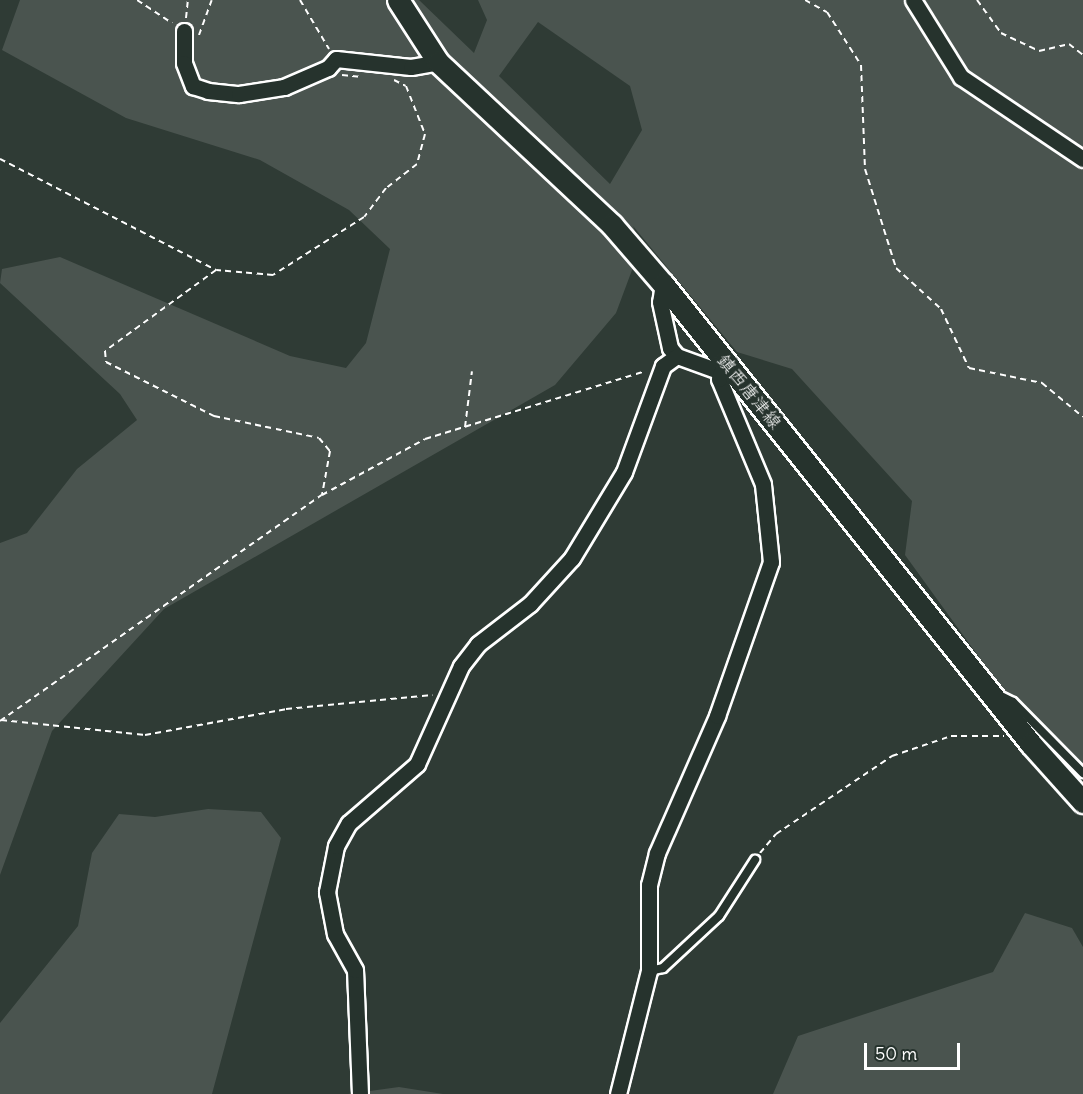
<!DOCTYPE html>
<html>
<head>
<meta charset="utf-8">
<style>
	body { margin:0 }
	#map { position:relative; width:1083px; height:1094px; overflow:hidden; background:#2f3b35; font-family:Delius,"Klee One",sans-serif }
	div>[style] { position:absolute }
	.green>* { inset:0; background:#4a544f }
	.path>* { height:2px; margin-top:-1px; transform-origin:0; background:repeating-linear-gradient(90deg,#fff 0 6px,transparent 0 10.5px) }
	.roads { filter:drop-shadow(2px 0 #fff) drop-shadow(-2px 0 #fff) drop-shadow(0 2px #fff) drop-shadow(0 -2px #fff) }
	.service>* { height:8px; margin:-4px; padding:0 4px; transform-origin:4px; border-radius:4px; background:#26332d }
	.minor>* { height:15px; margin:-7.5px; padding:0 7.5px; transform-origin:7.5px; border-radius:7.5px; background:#26332d }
	.secondary>* { height:21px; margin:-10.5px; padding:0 10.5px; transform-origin:10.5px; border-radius:10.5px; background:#26332d }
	span { translate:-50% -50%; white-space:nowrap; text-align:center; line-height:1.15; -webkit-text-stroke:6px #26332d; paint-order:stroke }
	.street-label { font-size:18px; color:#fff }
	.scale { position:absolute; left:864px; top:1043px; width:96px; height:27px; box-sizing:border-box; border:3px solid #fff; border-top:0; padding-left:8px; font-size:18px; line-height:21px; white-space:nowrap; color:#fff; -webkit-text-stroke:4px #26332d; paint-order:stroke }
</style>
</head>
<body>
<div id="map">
	<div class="green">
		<i style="clip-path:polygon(evenodd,20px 0,419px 0,474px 53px,487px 20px,478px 0,1083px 0,1083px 765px,1018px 711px,905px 555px,912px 501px,792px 369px,737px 352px,633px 226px,641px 246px,616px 313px,555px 385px,164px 609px,52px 731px,0 875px,0 543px,27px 533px,77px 469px,137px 420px,120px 394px,0 283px,2px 269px,60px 257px,290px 356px,346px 368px,366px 343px,390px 249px,349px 210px,260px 160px,126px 118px,2px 50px,20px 0,538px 22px,630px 86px,642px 130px,610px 184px,499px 76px,538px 22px)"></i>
		<i style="clip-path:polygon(208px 809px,261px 812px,281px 838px,212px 1094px,0 1094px,0 1023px,78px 926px,92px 853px,119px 814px,155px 817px)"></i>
		<i style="clip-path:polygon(1025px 913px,1072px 928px,1083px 947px,1083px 1094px,773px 1094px,798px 1036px,993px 972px)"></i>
		<i style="clip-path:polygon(399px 1087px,443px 1094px,348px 1094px)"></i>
	</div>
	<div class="path">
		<i style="left:137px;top:0;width:42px;rotate:33.3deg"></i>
		<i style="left:300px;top:0;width:57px;rotate:59.4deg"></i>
		<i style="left:805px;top:0;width:25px;rotate:29deg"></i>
		<i style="left:827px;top:12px;width:63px;rotate:57.3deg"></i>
		<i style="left:861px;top:65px;width:104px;rotate:87.8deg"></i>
		<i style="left:865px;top:169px;width:104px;rotate:72.6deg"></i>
		<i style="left:896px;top:268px;width:61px;rotate:42.3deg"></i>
		<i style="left:941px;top:309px;width:65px;rotate:64.6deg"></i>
		<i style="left:969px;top:368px;width:75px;rotate:11.6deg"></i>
		<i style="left:1042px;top:383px;width:53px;rotate:39.7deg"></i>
		<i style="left:977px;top:0;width:41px;rotate:54deg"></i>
		<i style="left:1001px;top:33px;width:42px;rotate:25.3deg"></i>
		<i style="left:1039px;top:51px;width:31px;rotate:-13deg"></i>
		<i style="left:1069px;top:44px;width:18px;rotate:38deg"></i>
		<i style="left:186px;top:18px;width:18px;rotate:-84deg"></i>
		<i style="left:199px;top:35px;width:37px;rotate:-70deg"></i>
		<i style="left:342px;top:75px;width:20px;rotate:6deg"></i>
		<i style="left:394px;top:80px;width:13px;rotate:27deg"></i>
		<i style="left:406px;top:86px;width:52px;rotate:68.4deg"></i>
		<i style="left:425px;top:134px;width:31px;rotate:105deg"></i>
		<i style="left:417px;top:164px;width:39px;rotate:142deg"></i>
		<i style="left:386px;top:188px;width:36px;rotate:127deg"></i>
		<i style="left:364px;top:217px;width:108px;rotate:147.5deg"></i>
		<i style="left:273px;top:275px;width:57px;rotate:-175deg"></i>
		<i style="left:216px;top:270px;width:137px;rotate:143.9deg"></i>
		<i style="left:105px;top:351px;width:11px;rotate:85deg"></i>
		<i style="left:106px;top:362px;width:121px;rotate:26.6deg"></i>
		<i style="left:214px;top:416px;width:107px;rotate:11.8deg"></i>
		<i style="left:319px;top:438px;width:17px;rotate:50deg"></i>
		<i style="left:330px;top:451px;width:45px;rotate:100.3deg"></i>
		<i style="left:322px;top:495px;width:117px;rotate:-28.5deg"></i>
		<i style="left:425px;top:439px;width:231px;rotate:-17.1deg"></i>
		<i style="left:0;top:159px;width:243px;rotate:27.2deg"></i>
		<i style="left:465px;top:427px;width:56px;rotate:-82.9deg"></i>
		<i style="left:1px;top:720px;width:145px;rotate:5.9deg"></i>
		<i style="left:145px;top:735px;width:143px;rotate:-10.4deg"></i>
		<i style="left:286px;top:709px;width:147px;rotate:-5.5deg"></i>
		<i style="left:0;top:721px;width:393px;rotate:-35.1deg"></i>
		<i style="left:760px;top:853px;width:25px;rotate:-50deg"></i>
		<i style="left:776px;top:834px;width:140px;rotate:-33.9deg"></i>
		<i style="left:892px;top:756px;width:62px;rotate:-18.7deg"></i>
		<i style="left:951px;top:736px;width:53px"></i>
	</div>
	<div class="roads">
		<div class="service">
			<i style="left:1001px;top:696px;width:13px;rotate:27deg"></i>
			<i style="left:1013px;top:702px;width:100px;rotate:45.4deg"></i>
			<i style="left:649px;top:971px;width:14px;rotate:-12deg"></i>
			<i style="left:663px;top:968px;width:76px;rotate:-42.9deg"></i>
			<i style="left:719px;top:916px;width:67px;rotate:-57.3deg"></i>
		</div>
		<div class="minor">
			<i style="left:913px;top:0;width:91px;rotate:58.1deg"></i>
			<i style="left:961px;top:77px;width:147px;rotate:33.9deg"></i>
			<i style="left:184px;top:31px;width:32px;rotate:90deg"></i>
			<i style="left:184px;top:63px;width:25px;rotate:69deg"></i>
			<i style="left:193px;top:86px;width:16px;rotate:18deg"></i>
			<i style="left:208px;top:91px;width:31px;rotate:6deg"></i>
			<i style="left:239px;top:94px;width:46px;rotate:-8.8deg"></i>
			<i style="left:284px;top:87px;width:48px;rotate:-23.4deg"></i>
			<i style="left:328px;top:68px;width:12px;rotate:-48deg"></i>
			<i style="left:336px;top:59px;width:75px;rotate:6.1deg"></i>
			<i style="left:411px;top:67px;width:27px;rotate:-10deg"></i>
			<i style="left:663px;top:284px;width:18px;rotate:99deg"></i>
			<i style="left:660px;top:302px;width:47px;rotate:77.7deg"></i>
			<i style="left:670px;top:348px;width:11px;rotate:49deg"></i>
			<i style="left:677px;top:356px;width:47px;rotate:20deg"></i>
			<i style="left:721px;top:372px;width:9px;rotate:-32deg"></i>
			<i style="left:360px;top:1094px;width:124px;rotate:-92.3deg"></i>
			<i style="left:355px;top:970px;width:41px;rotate:-119.1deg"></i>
			<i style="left:335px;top:934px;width:43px;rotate:-100.8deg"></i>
			<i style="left:327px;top:892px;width:47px;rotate:-78.9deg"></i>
			<i style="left:336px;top:846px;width:26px;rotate:-61deg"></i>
			<i style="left:349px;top:823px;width:90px;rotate:-40.9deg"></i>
			<i style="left:417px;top:764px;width:107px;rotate:-65.8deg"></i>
			<i style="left:461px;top:666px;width:28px;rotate:-52deg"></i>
			<i style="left:478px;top:644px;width:66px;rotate:-37.6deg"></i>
			<i style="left:530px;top:604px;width:62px;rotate:-47.6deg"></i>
			<i style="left:572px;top:558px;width:100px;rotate:-58.8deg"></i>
			<i style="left:624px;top:472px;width:113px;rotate:-69.8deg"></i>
			<i style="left:663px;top:366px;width:17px;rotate:-36deg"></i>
			<i style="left:618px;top:1094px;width:127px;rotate:-75.9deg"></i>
			<i style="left:649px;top:971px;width:86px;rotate:-90deg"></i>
			<i style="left:649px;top:885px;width:33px;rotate:-76deg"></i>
			<i style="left:657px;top:853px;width:150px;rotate:-66.3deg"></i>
			<i style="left:717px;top:716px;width:163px;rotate:-70.7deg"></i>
			<i style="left:771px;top:562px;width:78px;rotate:-95.9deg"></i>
			<i style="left:763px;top:484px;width:114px;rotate:-112.7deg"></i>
			<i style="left:719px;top:379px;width:7px;rotate:-74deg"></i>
		</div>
		<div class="secondary">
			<i style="left:398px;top:0;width:74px;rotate:57.2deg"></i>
			<i style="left:438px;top:62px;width:238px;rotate:43.1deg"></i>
			<i style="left:612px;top:225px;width:78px;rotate:49.2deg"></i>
			<i style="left:663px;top:284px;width:589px;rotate:51.34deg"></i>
			<i style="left:1031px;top:744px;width:78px;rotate:48.1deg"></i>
		</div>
	</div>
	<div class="street-label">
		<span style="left:749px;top:392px;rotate:51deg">鎮西唐津線</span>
	</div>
	<div class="scale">50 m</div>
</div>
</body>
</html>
